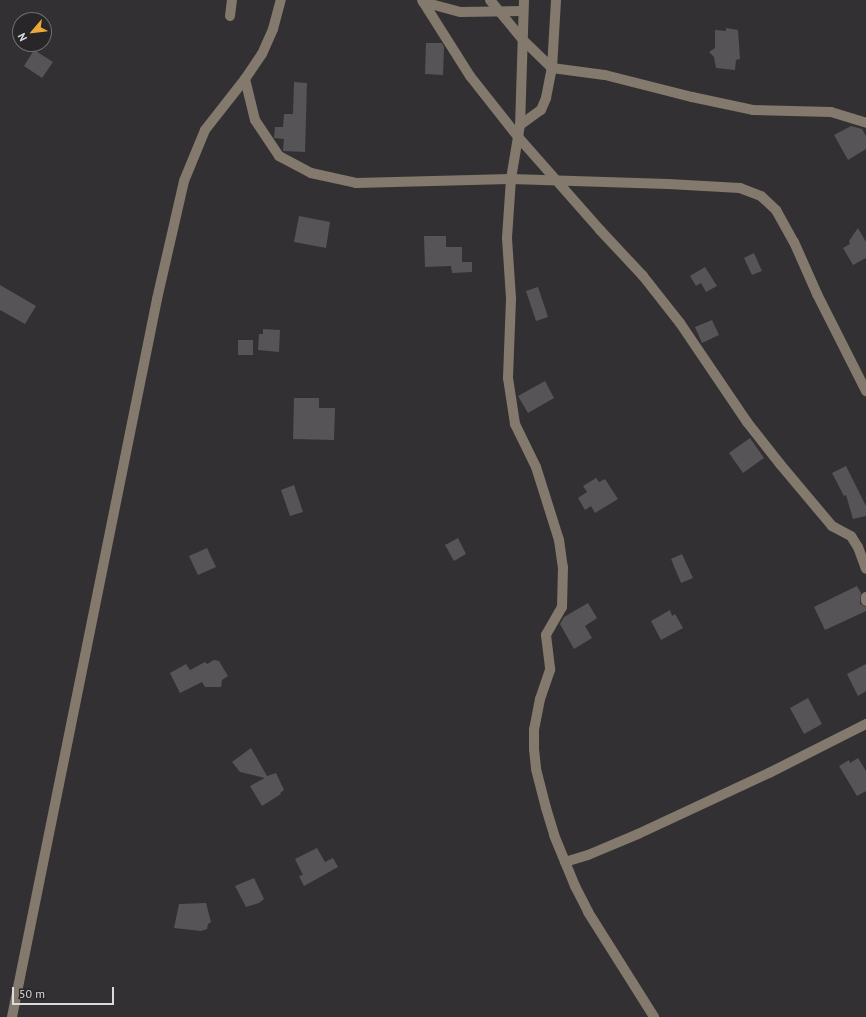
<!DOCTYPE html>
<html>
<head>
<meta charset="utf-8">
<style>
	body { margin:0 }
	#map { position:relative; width:866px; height:1017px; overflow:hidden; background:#323033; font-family:"PT Sans",sans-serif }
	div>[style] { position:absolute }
	.building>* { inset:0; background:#565457 }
	.minor>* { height:10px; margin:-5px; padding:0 5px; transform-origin:5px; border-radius:5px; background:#83796c }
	span { translate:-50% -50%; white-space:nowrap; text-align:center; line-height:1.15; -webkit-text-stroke:3px #282629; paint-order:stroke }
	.north { position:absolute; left:12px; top:12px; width:40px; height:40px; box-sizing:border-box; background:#282629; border:1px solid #6f6e70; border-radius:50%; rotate:242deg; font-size:11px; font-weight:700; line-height:16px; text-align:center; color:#dad9db }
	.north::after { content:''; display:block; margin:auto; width:14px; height:18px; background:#eca93a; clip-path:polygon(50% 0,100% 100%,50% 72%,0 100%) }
	.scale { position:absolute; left:12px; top:987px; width:102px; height:18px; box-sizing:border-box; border:2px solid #dad9db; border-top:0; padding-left:5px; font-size:12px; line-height:14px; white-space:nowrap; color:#dad9db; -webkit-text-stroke:3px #282629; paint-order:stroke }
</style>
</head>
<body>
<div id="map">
	<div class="building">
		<i style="clip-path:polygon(726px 28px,738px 30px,740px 59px,736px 60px,735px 70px,716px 68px,714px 57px,709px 52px,715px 48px,715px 30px,726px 31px)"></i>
		<i style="clip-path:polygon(426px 43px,442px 43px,444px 47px,443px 75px,425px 74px)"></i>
		<i style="clip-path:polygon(34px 50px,53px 62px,42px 78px,24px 66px)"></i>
		<i style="clip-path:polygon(294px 82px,307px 83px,305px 152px,283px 151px,284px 139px,274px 138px,275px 127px,283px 127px,284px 114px,293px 114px)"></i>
		<i style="clip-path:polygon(851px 126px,862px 129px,866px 136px,866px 149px,848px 160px,834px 135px)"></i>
		<i style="clip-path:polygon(299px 216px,330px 222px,326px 248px,294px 242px)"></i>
		<i style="clip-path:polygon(858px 228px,866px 242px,866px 258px,853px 265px,843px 248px,850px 244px,849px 241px)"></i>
		<i style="clip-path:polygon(424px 236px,446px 236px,446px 247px,462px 247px,462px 262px,472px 262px,472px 272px,452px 273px,451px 266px,425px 267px)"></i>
		<i style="clip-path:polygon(754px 253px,762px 271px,752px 275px,744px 258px)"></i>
		<i style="clip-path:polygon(705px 267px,717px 286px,706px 292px,701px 283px,696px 286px,690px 276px)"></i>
		<i style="clip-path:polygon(0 285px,36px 306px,25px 324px,0 310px)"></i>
		<i style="clip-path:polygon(538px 287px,548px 317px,536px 321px,526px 291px)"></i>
		<i style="clip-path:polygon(712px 320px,719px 335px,702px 343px,695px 327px)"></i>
		<i style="clip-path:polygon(263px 329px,280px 330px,279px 352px,258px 350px,259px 334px,263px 334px)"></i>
		<i style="clip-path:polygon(238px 340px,253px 340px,253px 355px,238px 355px)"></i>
		<i style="clip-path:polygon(545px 381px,554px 398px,528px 413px,518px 396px)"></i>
		<i style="clip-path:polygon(294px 398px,319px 398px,319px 408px,335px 408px,334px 440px,293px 439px)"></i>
		<i style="clip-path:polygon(750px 438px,764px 458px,743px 473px,729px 453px)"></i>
		<i style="clip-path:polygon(846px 466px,866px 506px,866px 516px,853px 519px,846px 495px,844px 496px,832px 473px)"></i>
		<i style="clip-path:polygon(596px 478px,599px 482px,605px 479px,618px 499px,595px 513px,591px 506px,585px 510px,578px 498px,587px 492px,583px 486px)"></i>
		<i style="clip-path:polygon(294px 485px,303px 512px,290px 516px,281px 490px)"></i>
		<i style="clip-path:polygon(458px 538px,466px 554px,454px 561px,445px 545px)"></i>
		<i style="clip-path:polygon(207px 548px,216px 567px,198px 575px,189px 556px)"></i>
		<i style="clip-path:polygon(682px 554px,693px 578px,681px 583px,671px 559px)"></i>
		<i style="clip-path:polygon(857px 586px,861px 593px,860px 604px,866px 607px,866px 611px,825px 630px,814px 607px)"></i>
		<i style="clip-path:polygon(588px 603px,597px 618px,585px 626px,592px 638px,574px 649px,560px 624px,564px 617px)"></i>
		<i style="clip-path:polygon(670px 610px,672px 616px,675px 614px,683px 628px,661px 640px,651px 621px)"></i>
		<i style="clip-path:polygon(214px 660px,219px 661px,228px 676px,222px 680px,221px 687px,205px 687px,202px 682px,180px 693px,170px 673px,186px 664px,190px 670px,205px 662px,207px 664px)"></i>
		<i style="clip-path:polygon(866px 664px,866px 691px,858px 696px,847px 674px)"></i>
		<i style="clip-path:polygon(808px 698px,822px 724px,804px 734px,790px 708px)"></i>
		<i style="clip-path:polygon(251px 748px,267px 776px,276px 773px,284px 790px,280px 793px,281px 794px,262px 806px,250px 786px,265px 778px,240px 772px,232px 762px)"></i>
		<i style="clip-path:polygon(858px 758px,866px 771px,866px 791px,857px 796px,839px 766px,849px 760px,850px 763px)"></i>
		<i style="clip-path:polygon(317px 848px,325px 862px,333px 858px,338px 867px,304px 886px,299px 876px,303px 875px,295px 859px)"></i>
		<i style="clip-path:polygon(254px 878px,264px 899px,259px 903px,246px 907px,235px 886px)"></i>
		<i style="clip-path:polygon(206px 903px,211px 922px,208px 924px,207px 929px,201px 931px,174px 928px,179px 904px)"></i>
	</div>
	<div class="minor">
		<i style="left:422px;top:0;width:90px;rotate:57.7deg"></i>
		<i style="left:470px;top:76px;width:79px;rotate:51.7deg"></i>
		<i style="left:519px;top:138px;width:123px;rotate:48.6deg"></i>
		<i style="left:600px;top:230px;width:63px;rotate:46.9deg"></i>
		<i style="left:643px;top:276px;width:60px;rotate:51.8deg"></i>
		<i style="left:680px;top:323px;width:120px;rotate:55.9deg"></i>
		<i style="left:747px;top:422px;width:53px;rotate:51.8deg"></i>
		<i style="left:780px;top:464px;width:81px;rotate:50deg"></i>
		<i style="left:832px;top:526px;width:21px;rotate:28deg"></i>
		<i style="left:851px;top:536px;width:13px;rotate:58deg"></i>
		<i style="left:858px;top:547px;width:23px;rotate:70deg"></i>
		<i style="left:490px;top:0;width:52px;rotate:50.5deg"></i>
		<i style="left:523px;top:40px;width:40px;rotate:44deg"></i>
		<i style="left:552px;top:68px;width:53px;rotate:7.5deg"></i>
		<i style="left:605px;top:75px;width:90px;rotate:14.2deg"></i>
		<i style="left:692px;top:97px;width:62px;rotate:12deg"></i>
		<i style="left:753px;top:110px;width:78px;rotate:1.5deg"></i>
		<i style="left:831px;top:112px;width:37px;rotate:17deg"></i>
		<i style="left:524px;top:0;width:125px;rotate:91.8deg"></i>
		<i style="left:520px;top:125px;width:55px;rotate:99.5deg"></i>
		<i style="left:511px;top:179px;width:59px;rotate:93.9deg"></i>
		<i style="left:507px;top:238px;width:61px;rotate:86.2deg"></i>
		<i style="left:511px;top:299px;width:79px;rotate:92.2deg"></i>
		<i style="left:508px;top:378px;width:47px;rotate:81.3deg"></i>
		<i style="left:515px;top:424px;width:48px;rotate:64deg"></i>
		<i style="left:536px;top:467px;width:77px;rotate:72.5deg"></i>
		<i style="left:559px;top:540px;width:27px;rotate:82deg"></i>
		<i style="left:563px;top:567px;width:40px;rotate:91.4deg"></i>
		<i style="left:562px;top:607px;width:32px;rotate:120deg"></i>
		<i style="left:546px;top:635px;width:35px;rotate:83deg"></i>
		<i style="left:550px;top:670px;width:31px;rotate:109deg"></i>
		<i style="left:540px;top:699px;width:32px;rotate:101deg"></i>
		<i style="left:534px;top:730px;width:19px;rotate:90deg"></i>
		<i style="left:534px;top:749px;width:20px;rotate:84deg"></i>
		<i style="left:536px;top:769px;width:40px;rotate:75.6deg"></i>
		<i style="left:546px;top:808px;width:28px;rotate:73deg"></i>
		<i style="left:554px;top:835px;width:55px;rotate:67.6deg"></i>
		<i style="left:575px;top:886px;width:29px;rotate:63deg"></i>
		<i style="left:588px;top:912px;width:124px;rotate:57.8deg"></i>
		<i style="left:423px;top:2px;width:39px;rotate:15deg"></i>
		<i style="left:461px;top:12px;width:62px;rotate:-0.9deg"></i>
		<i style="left:230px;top:16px;width:16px;rotate:-83deg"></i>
		<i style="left:245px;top:79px;width:42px;rotate:76.3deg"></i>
		<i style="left:255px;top:120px;width:43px;rotate:56.3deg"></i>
		<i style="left:279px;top:156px;width:36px;rotate:28deg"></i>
		<i style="left:311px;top:173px;width:46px;rotate:12.5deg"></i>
		<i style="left:356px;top:183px;width:155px;rotate:-1.5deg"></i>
		<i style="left:511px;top:179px;width:157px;rotate:1.8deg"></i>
		<i style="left:668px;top:184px;width:72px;rotate:3.2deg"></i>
		<i style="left:740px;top:188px;width:22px;rotate:21deg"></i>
		<i style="left:761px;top:196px;width:21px;rotate:43deg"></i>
		<i style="left:776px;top:210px;width:37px;rotate:61deg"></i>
		<i style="left:794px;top:242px;width:57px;rotate:66.1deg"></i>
		<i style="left:817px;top:294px;width:109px;rotate:63.2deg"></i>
		<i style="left:520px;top:125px;width:26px;rotate:-36deg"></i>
		<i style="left:541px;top:110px;width:13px;rotate:-67deg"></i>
		<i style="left:546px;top:98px;width:31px;rotate:-79deg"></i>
		<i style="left:552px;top:68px;width:68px;rotate:-86.6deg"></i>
		<i style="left:866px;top:597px;width:4px;rotate:90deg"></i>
		<i style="left:565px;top:862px;width:24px;rotate:-17deg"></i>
		<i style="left:588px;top:855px;width:54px;rotate:-22.8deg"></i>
		<i style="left:638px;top:834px;width:145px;rotate:-25deg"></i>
		<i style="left:769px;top:773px;width:109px;rotate:-26.8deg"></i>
		<i style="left:12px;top:1017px;width:732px;rotate:-78.58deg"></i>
		<i style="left:157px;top:299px;width:121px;rotate:-77.1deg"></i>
		<i style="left:184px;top:181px;width:55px;rotate:-67.6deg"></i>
		<i style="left:205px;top:130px;width:65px;rotate:-51.9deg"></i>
		<i style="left:245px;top:79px;width:30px;rotate:-56deg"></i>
		<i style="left:262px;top:54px;width:27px;rotate:-66deg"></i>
		<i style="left:273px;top:29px;width:30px;rotate:-75deg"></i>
	</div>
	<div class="north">N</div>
	<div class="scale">50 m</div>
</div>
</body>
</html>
